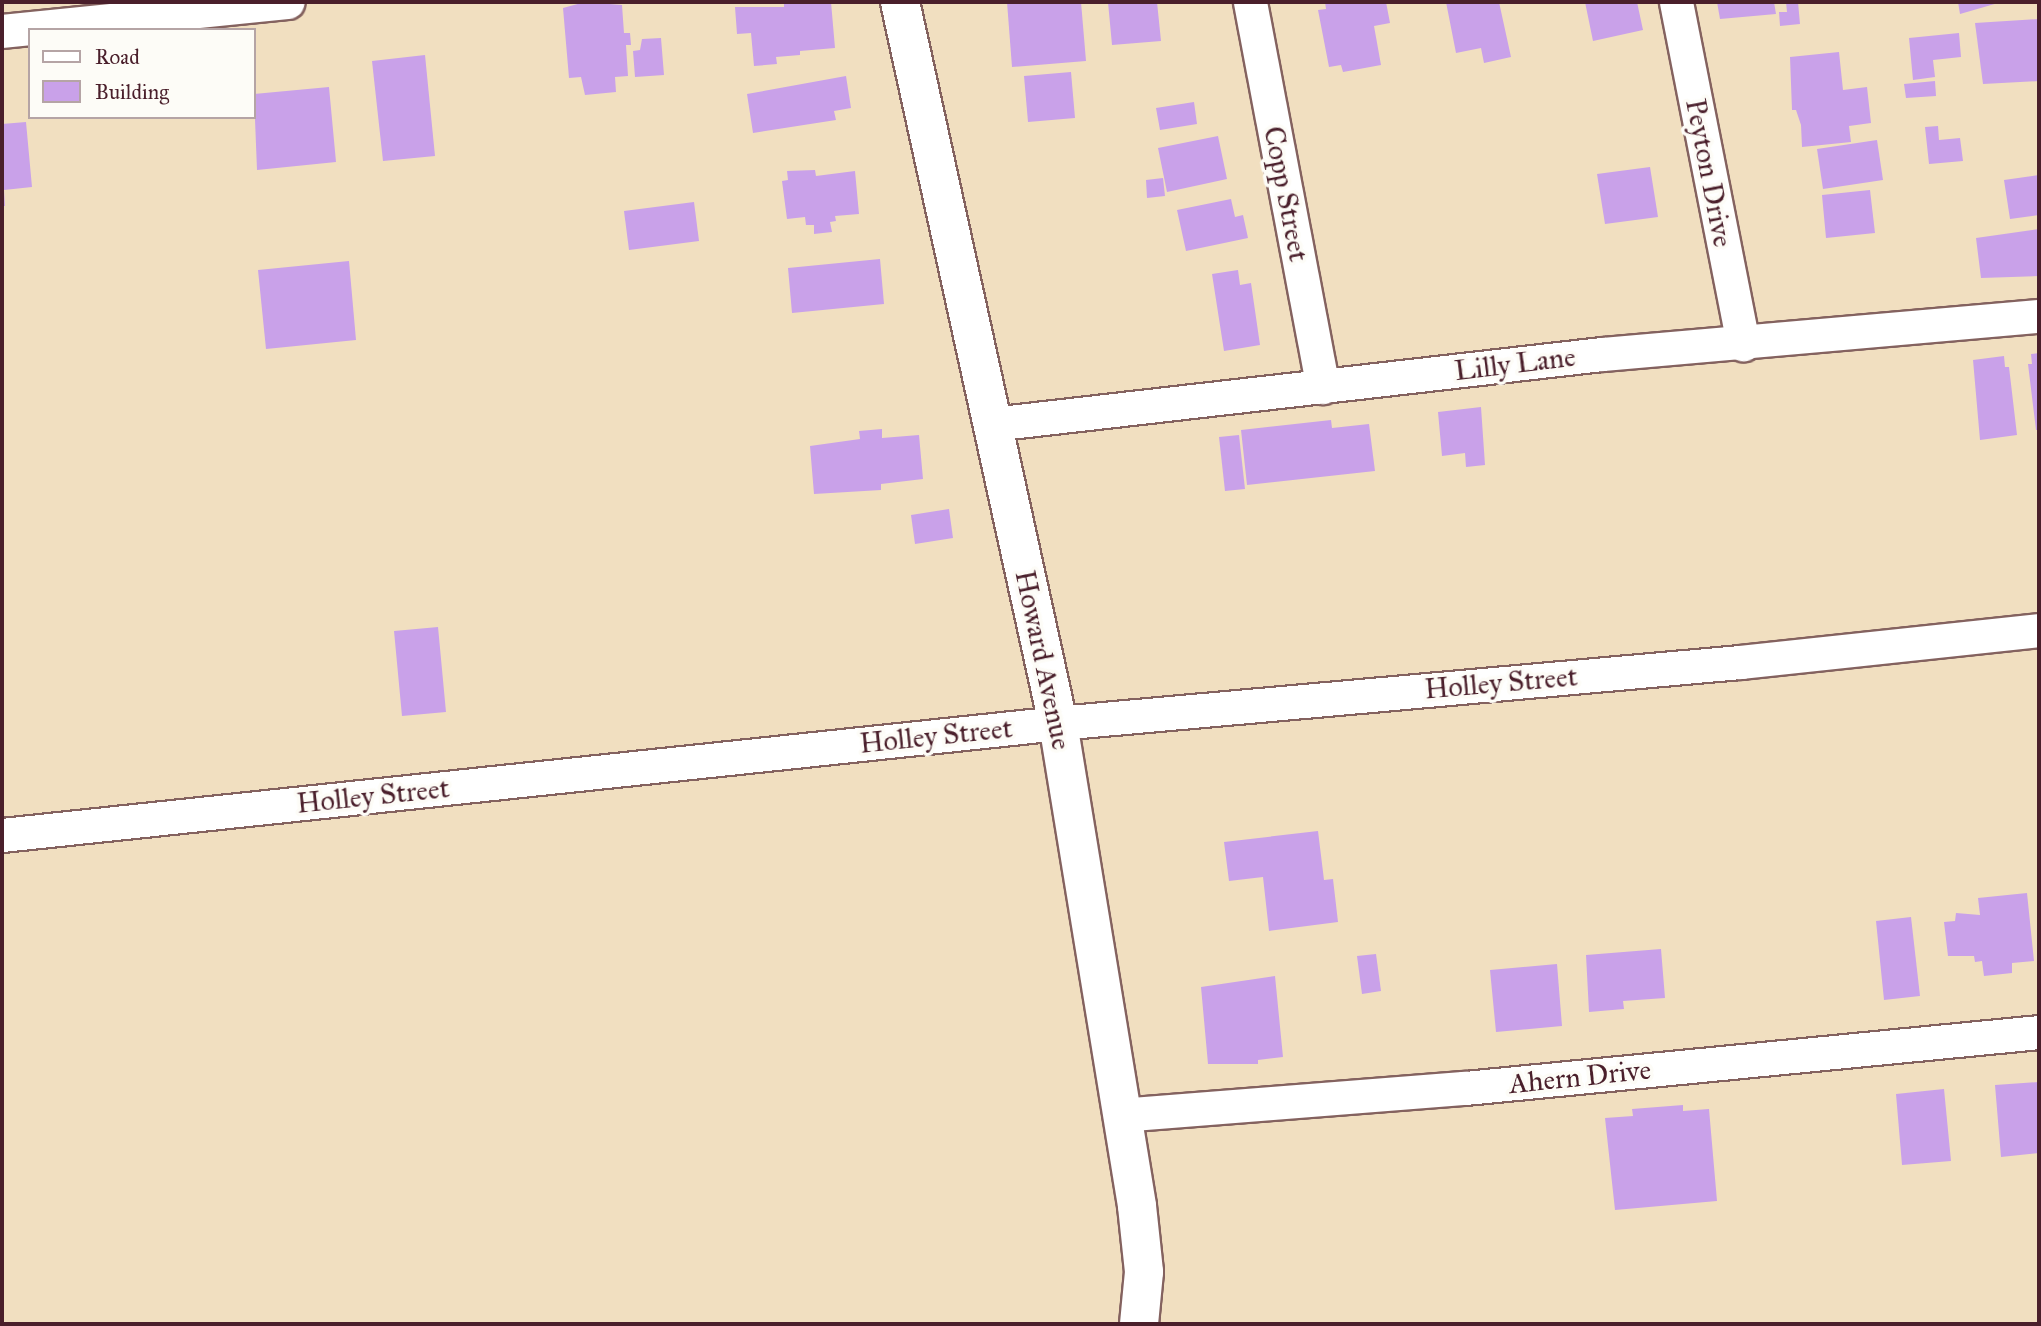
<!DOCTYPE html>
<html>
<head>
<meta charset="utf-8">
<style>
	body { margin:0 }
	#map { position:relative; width:2041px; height:1326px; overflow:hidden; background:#f1dfc0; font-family:"IM FELL Great Primer",serif }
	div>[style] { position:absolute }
	.building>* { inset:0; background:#c9a1e9 }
	.roads { filter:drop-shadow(2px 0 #84625f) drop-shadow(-2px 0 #84625f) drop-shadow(0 2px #84625f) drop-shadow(0 -2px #84625f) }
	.minor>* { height:33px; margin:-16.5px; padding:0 16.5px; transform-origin:16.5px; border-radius:16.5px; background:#fff }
	.major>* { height:38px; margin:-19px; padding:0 19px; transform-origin:19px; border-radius:19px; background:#fff }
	span { translate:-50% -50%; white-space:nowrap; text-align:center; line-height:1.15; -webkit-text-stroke:7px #fdfcf7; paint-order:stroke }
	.street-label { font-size:28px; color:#4a1f2b }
	.frame { position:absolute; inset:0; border:4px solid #4a1f2b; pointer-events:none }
	.legend { position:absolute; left:28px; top:28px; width:228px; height:91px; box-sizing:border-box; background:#fdfcf7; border:2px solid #b5a4a5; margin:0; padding:9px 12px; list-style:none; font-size:21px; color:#4a1f2b }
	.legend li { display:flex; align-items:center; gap:14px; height:35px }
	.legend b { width:35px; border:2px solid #b5a4a5 }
</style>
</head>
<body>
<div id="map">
	<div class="building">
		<i style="clip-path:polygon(585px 2px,622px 5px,624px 33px,630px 33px,631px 45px,626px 45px,628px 76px,615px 77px,616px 92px,585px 95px,581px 77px,569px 78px,563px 8px)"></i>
		<i style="clip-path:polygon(784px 2px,831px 2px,835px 48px,800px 51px,800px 55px,776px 57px,777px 64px,754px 66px,751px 33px,737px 34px,735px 7px,784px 7px)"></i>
		<i style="clip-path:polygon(1007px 2px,1081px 2px,1086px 61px,1012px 67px)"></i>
		<i style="clip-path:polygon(1108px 2px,1157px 2px,1161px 41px,1112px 45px)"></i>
		<i style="clip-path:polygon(1325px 2px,1386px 2px,1390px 23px,1374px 26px,1381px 65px,1343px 72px,1341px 65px,1329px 67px,1318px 10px,1326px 9px)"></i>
		<i style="clip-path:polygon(1446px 2px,1499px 2px,1511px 57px,1484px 63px,1481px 48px,1456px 53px)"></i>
		<i style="clip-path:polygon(1585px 2px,1637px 2px,1643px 30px,1593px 41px)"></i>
		<i style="clip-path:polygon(1717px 2px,1774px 2px,1776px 14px,1720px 19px)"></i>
		<i style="clip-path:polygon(1786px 2px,1798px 2px,1800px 24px,1780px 26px,1779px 12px,1787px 12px)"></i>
		<i style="clip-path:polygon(1958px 2px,1998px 2px,1998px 3px,1960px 14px)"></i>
		<i style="clip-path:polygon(2039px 19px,2039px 81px,1983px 84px,1975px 23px)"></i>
		<i style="clip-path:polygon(1959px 33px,1961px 57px,1933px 60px,1935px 77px,1913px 80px,1909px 38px)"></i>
		<i style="clip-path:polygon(661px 38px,664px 75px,635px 77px,633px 51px,640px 50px,642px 39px)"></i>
		<i style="clip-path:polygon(1839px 52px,1843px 90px,1867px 87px,1871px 123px,1849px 126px,1851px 142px,1802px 147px,1801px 125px,1796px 110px,1792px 110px,1790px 57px)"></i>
		<i style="clip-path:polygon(425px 55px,435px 156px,383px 161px,372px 61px)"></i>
		<i style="clip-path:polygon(1071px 72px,1075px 118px,1028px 122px,1024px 76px)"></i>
		<i style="clip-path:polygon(846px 76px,851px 108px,834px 111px,836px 120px,753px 133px,747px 94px)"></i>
		<i style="clip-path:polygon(1935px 81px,1936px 96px,1906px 98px,1904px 84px)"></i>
		<i style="clip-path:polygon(329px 87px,336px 162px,257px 170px,254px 94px)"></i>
		<i style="clip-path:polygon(1194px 102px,1197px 124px,1160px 130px,1156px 108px)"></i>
		<i style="clip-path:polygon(26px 122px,32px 187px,4px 190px,5px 206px,2px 206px,2px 124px)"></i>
		<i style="clip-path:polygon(1938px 126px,1939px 140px,1960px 138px,1963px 161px,1929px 164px,1925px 127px)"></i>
		<i style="clip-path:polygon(1218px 136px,1227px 179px,1167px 192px,1158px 148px)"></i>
		<i style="clip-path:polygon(1877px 140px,1883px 180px,1823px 189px,1817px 149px)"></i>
		<i style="clip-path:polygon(1650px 167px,1658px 217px,1605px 224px,1597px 174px)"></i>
		<i style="clip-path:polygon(815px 170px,816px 176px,855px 171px,859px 214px,835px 216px,836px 221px,830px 222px,832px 232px,814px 234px,814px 225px,806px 225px,805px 217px,787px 219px,782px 181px,788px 180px,787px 171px)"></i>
		<i style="clip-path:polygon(2039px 175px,2039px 215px,2010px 219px,2004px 180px)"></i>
		<i style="clip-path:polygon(1163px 178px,1165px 196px,1147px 198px,1146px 180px)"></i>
		<i style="clip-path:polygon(1870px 190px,1875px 233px,1826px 238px,1822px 195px)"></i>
		<i style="clip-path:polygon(1231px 199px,1235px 217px,1243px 215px,1248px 238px,1186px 251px,1177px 210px)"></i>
		<i style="clip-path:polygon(694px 202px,699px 241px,629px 250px,624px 211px)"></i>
		<i style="clip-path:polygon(2039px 229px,2039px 276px,1981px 278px,1976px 238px)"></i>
		<i style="clip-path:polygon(880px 259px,884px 304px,792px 313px,788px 268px)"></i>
		<i style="clip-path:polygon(349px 261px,356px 340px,266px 349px,258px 270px)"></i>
		<i style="clip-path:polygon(1238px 270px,1240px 285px,1251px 283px,1260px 345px,1224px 351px,1212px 274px)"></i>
		<i style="clip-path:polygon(2039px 353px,2039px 430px,2036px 430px,2028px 364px,2032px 364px,2031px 354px)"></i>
		<i style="clip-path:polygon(2004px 356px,2005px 367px,2009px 367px,2017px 435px,1980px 440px,1973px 360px)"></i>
		<i style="clip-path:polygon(1481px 407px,1485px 465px,1466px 467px,1465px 453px,1442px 456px,1438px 412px)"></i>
		<i style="clip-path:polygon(1331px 420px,1332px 428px,1369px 424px,1375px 471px,1247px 485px,1241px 430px)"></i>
		<i style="clip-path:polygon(882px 429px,882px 438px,919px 435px,923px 479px,881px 484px,881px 490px,814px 494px,810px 446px,860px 439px,859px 431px)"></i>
		<i style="clip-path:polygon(1239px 435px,1245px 489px,1225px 491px,1219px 437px)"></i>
		<i style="clip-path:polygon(949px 509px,953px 538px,915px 544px,911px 515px)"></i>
		<i style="clip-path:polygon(438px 627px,446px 712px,402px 716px,394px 631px)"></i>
		<i style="clip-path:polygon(1318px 831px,1324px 880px,1333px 879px,1338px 922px,1269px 931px,1263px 877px,1229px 881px,1224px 842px)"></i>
		<i style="clip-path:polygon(2027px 893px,2034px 961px,2012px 963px,2012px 973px,1984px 976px,1982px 961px,1975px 962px,1974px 956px,1948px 956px,1944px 922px,1955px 921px,1956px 913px,1980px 915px,1978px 898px)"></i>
		<i style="clip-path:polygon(1911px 917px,1920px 996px,1884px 1000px,1876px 921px)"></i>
		<i style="clip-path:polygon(1661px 949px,1665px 998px,1623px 1001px,1624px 1009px,1589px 1012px,1586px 955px)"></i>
		<i style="clip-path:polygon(1376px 954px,1381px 991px,1362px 994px,1357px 956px)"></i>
		<i style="clip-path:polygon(1557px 964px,1562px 1026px,1496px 1032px,1490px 970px)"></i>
		<i style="clip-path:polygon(1275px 976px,1283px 1057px,1258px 1060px,1258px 1064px,1208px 1064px,1201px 987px)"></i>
		<i style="clip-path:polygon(2039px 1082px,2039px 1153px,2001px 1157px,1995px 1085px)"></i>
		<i style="clip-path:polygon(1944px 1089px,1951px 1161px,1902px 1165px,1896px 1094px)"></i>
		<i style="clip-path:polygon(1683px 1105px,1683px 1111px,1709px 1109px,1717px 1201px,1615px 1210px,1605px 1118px,1633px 1116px,1632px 1109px)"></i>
	</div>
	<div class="roads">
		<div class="minor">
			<i style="left:1250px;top:2px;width:392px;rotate:79.3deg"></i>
			<i style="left:1676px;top:2px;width:349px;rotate:78.9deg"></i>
			<i style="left:2px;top:31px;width:287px;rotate:-5.8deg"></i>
			<i style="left:992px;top:424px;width:614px;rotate:-6.55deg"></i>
			<i style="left:1602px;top:354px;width:439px;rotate:-5deg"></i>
			<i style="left:2px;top:835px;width:1062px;rotate:-6.05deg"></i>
			<i style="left:1058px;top:723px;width:685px;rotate:-5.11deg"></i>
			<i style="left:1740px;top:662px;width:301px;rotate:-6.1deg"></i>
			<i style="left:1120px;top:1115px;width:346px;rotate:-4.5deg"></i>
			<i style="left:1465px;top:1088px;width:577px;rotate:-5.57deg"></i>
		</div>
		<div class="major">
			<i style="left:900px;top:2px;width:738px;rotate:77.64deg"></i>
			<i style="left:1058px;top:723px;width:489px;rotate:80.7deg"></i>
			<i style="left:1137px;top:1206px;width:66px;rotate:83.9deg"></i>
			<i style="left:1144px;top:1272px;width:52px;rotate:95.5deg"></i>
		</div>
	</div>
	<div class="street-label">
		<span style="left:1709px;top:173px;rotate:79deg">Peyton Drive</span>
		<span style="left:1286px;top:194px;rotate:79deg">Copp Street</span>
		<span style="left:1515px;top:364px;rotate:-7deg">Lilly Lane</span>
		<span style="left:1043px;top:660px;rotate:78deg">Howard Avenue</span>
		<span style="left:1501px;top:683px;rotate:-5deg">Holley Street</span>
		<span style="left:936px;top:736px;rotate:-6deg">Holley Street</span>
		<span style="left:373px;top:796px;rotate:-6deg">Holley Street</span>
		<span style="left:1580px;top:1077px;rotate:-6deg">Ahern Drive</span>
	</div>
	<div class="frame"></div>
	<ul class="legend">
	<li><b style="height:9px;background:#fff"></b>Road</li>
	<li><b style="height:19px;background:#c9a1e9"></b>Building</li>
	</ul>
</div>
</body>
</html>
